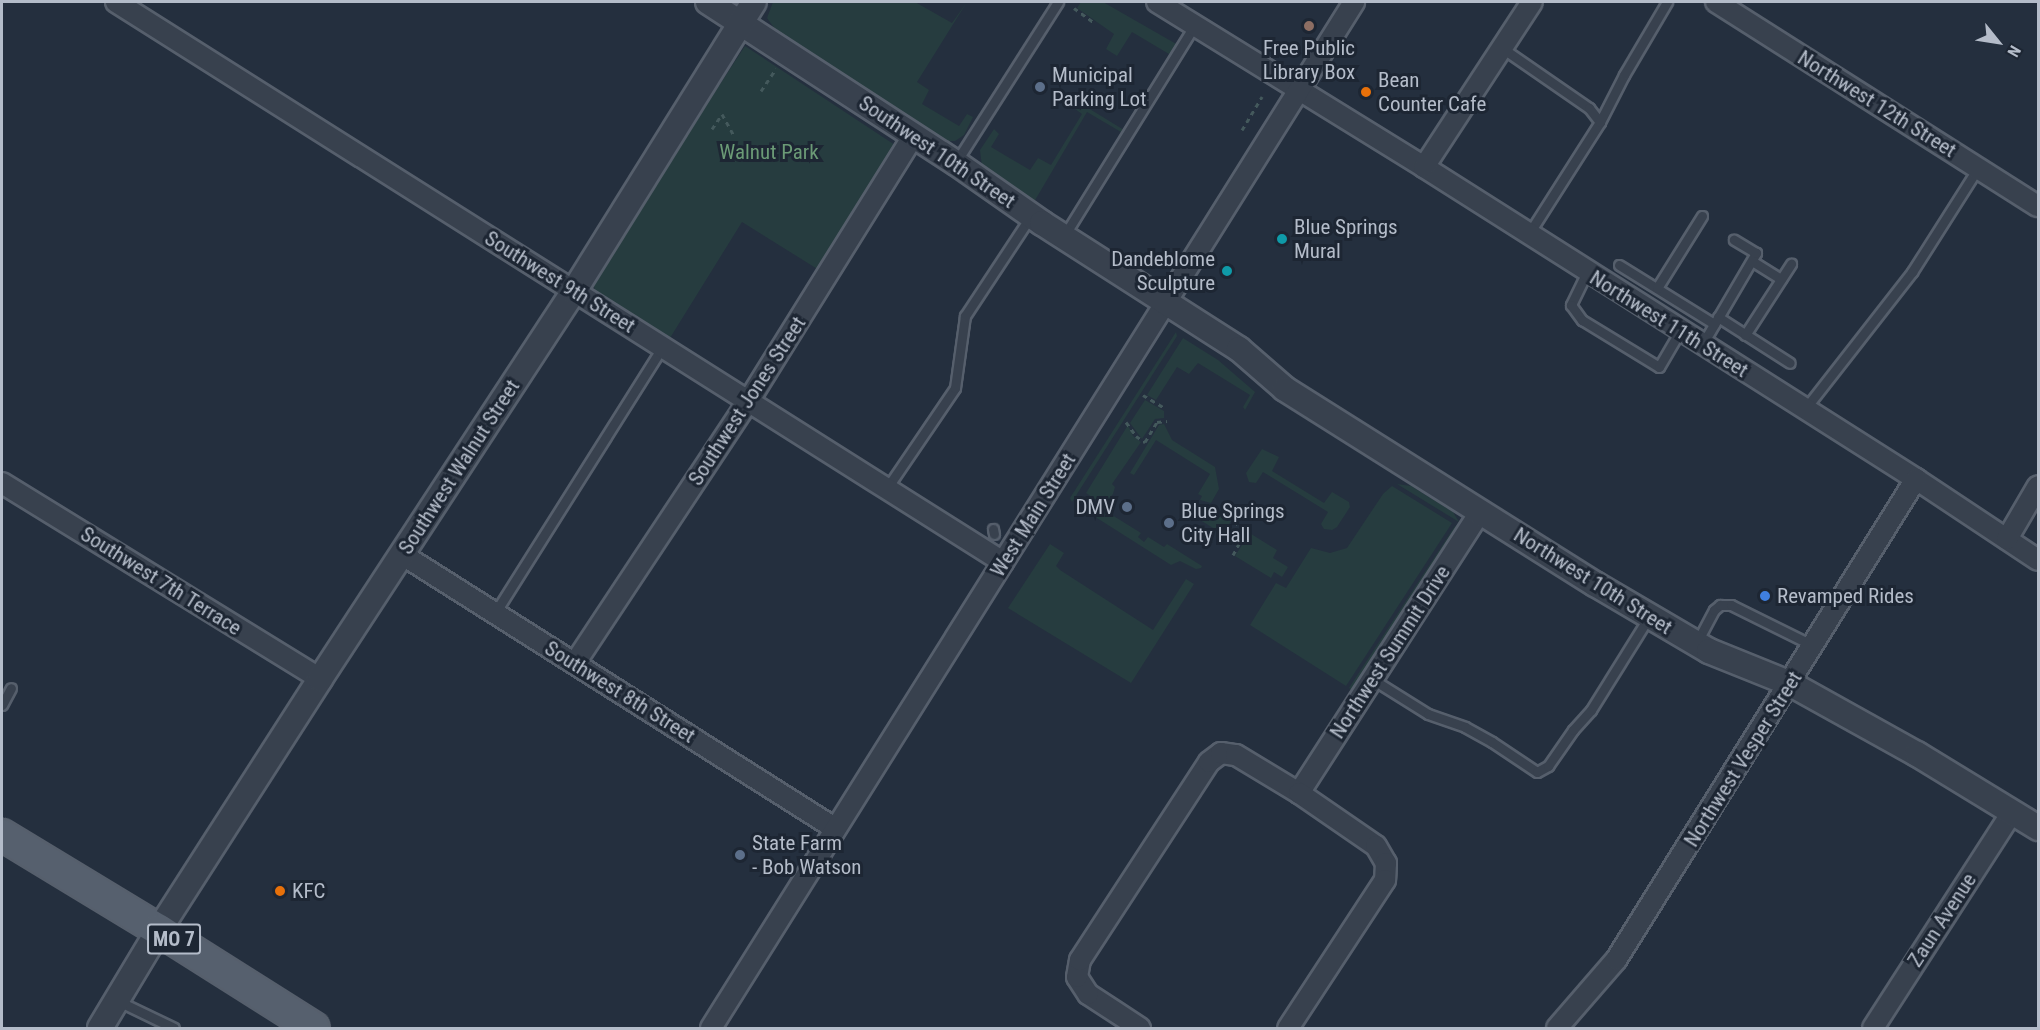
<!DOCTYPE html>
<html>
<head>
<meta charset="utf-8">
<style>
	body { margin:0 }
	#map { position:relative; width:2040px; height:1030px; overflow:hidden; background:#242f3e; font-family:"Roboto Condensed",sans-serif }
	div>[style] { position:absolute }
	.green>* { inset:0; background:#263c3f }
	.path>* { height:3px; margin-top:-1.5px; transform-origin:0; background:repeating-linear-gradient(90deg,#44595c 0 4.5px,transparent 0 9px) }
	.roads { filter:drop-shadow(2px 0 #565f6c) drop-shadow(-2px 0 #565f6c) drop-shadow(0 2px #565f6c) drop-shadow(0 -2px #565f6c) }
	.service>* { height:9px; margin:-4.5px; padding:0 4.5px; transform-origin:4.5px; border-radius:4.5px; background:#38414e }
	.minor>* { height:20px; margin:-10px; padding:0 10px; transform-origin:10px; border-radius:10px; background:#38414e }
	.tertiary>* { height:24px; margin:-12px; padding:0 12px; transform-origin:12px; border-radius:12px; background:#38414e }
	.primary>* { height:30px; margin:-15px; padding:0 15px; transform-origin:15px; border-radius:15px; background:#56606e }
	.dots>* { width:16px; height:16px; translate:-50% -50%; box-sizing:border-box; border:3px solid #1d2633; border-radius:50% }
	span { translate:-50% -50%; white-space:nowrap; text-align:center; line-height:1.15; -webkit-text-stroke:6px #1d2633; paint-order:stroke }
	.shield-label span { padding:2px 4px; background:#1d2633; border:2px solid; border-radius:4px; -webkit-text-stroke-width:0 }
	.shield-label { font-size:20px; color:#b4bcc9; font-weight:700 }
	.poi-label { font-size:21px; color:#b4bcc9 }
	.left { translate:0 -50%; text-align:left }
	.right { translate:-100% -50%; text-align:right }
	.street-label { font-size:21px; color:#b4bcc9 }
	.park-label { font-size:21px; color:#6b9a76 }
	.frame { position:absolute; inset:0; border:3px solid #b4bcc9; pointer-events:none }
	.north { position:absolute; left:1968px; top:12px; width:60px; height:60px; -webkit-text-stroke:4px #1d2633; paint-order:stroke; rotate:120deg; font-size:16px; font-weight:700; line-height:24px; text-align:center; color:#b4bcc9 }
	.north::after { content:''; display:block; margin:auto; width:21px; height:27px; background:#b4bcc9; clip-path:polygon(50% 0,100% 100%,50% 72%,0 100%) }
</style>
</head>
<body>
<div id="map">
	<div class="green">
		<i style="clip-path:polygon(773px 2px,915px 2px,952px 23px,967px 2px,917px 82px,929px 90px,922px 104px,959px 126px,967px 114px,973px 117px,964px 135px,955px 141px,941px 141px,775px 29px,767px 18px)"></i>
		<i style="clip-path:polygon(1081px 2px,1103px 2px,1178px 45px,1169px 54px,1132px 32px,1117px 56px,1106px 49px,1114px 34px,1077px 8px)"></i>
		<i style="clip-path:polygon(745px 46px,904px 151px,827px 275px,742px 222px,670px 338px,597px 297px,592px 280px)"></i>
		<i style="clip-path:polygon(1075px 100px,1124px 130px,1121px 132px,1087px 112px,1034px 202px,982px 167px,980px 150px,994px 129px,999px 134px,991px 147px,1030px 170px,1038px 158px,1051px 165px,1082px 114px,1071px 106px)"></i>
		<i style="clip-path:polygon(1176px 332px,1177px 336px,1072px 502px,1070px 498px)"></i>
		<i style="clip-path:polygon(1183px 338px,1218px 360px,1255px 392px,1245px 410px,1243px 407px,1250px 395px,1198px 363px,1189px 374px,1177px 367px,1156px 400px,1147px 395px)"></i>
		<i style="clip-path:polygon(1145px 400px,1164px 411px,1164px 418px,1155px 419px,1142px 439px,1130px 423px)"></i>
		<i style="clip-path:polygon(1164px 424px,1172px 440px,1215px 467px,1219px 489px,1211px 503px,1200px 500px,1202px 496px,1198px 494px,1210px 474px,1156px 440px,1134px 475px,1130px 473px,1159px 425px)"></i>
		<i style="clip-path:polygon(1128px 425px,1133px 436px,1141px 442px,1112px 484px,1115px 487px,1113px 494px,1104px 505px,1086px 493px)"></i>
		<i style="clip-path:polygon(1262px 449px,1279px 457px,1272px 471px,1324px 503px,1332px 492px,1349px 502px,1350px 507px,1337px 527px,1332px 530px,1324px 529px,1321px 524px,1328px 512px,1263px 472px,1256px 483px,1249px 482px,1246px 473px)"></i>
		<i style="clip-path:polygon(1397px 484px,1411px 486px,1453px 512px,1459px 522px)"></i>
		<i style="clip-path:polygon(1392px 486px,1452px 523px,1346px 686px,1250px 625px,1276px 583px,1286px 588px,1311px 548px,1330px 553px,1347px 548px,1383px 494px)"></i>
		<i style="clip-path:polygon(1083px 497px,1141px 533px,1138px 537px,1144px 542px,1148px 537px,1164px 547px,1167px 544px,1202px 566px,1201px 568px,1196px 569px,1180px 561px,1171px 565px,1078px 506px)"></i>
		<i style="clip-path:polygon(1193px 501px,1231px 521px,1223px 534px,1187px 512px)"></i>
		<i style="clip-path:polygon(1455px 526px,1458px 527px,1455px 533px,1352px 690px,1349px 688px)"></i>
		<i style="clip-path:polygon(1240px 527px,1277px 550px,1273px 558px,1288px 567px,1282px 577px,1274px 572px,1271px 578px,1235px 556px,1242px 545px,1242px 535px,1238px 530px)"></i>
		<i style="clip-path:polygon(1050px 544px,1064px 553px,1056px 566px,1060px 570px,1153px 630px,1186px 579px,1194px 584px,1131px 683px,1008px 608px)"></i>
	</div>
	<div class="path">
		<i style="left:1074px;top:8px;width:26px;rotate:36deg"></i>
		<i style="left:761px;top:91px;width:27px;rotate:-56deg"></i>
		<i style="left:712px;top:129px;width:18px;rotate:-56deg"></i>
		<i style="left:722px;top:114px;width:25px;rotate:61deg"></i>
		<i style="left:1242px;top:130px;width:39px;rotate:-59deg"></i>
		<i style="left:1143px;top:395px;width:26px;rotate:31deg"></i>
		<i style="left:1126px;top:422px;width:17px;rotate:54deg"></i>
		<i style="left:1136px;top:436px;width:11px;rotate:34deg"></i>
		<i style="left:1145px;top:442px;width:23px;rotate:-59deg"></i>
		<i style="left:1157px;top:422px;width:10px;rotate:-6deg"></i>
		<i style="left:1226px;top:540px;width:21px;rotate:-59deg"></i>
		<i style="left:1233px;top:555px;width:17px;rotate:-62deg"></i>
		<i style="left:1241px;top:540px;width:14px;rotate:-126deg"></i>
	</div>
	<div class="roads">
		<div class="service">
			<i style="left:1502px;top:48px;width:106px;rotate:34.6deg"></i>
			<i style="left:1589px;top:108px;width:18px;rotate:52deg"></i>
			<i style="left:1600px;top:122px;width:134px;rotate:122.5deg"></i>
			<i style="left:1600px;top:122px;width:53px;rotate:-62.9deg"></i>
			<i style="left:1624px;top:75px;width:85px;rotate:-59.5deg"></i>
			<i style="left:956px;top:162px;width:190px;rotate:-57.5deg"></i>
			<i style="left:1064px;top:236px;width:248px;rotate:-58.2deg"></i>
			<i style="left:1752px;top:261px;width:34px;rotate:32deg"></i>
			<i style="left:1619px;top:265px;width:112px;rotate:31.8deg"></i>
			<i style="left:1587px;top:272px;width:37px;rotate:116deg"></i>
			<i style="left:1571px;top:305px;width:19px;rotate:54deg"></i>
			<i style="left:1582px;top:320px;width:90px;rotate:31.4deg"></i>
			<i style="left:1659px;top:367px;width:42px;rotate:-59.7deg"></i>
			<i style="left:1657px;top:288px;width:85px;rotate:-58deg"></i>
			<i style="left:1718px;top:317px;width:85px;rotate:32.6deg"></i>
			<i style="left:1745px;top:335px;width:85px;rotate:-57.1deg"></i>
			<i style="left:1702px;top:345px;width:107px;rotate:-59.6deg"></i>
			<i style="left:1756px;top:253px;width:26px;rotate:-149deg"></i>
			<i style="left:1805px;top:409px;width:174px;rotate:-52deg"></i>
			<i style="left:1912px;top:272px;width:123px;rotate:-57.6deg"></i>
			<i style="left:887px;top:488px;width:121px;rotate:-55.8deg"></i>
			<i style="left:955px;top:388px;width:73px;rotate:-82.1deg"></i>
			<i style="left:965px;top:316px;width:120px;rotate:-56.6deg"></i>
			<i style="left:993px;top:529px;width:5px;rotate:79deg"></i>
			<i style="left:495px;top:613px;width:315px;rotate:-57.8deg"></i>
			<i style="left:1697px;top:642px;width:36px;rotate:-62deg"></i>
			<i style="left:1714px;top:610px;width:8px;rotate:-40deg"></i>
			<i style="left:1720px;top:605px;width:11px"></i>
			<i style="left:1731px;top:605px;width:93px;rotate:26.3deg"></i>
			<i style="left:1372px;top:679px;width:66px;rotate:32deg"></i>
			<i style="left:1428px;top:714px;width:39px;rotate:19deg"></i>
			<i style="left:1465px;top:727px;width:31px;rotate:29deg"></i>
			<i style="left:1492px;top:742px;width:54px;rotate:33.7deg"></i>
			<i style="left:1537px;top:772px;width:13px;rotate:-29deg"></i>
			<i style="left:1548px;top:766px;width:44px;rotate:-55.2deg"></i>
			<i style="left:1573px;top:730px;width:27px;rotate:-48deg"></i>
			<i style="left:1591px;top:710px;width:110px;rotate:-58.1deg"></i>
			<i style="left:2px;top:705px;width:19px;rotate:-62deg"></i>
			<i style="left:118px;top:1001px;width:62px;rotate:25.7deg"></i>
		</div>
		<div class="minor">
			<i style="left:116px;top:2px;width:1049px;rotate:32.27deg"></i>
			<i style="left:1157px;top:2px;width:314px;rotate:31.7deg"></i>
			<i style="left:1424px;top:167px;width:583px;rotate:32.38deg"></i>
			<i style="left:1916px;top:479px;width:146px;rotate:33.6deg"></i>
			<i style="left:1716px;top:2px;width:381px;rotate:32.4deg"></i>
			<i style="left:1424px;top:167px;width:197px;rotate:-56.8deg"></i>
			<i style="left:2px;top:483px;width:374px;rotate:31.6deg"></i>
			<i style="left:2007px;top:539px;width:61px;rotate:-59.7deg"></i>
			<i style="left:403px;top:555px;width:512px;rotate:32.33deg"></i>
			<i style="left:575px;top:663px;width:315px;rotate:-56.5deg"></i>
			<i style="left:749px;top:400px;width:312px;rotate:-58.1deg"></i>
			<i style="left:1299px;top:793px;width:336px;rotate:-57.2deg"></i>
			<i style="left:711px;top:1028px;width:1211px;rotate:-57.92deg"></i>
			<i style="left:1140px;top:1028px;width:62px;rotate:-146.8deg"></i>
			<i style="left:1088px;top:994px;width:20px;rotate:-123deg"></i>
			<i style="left:1077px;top:977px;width:17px;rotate:-80deg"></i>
			<i style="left:1080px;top:960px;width:236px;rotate:-56.9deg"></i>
			<i style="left:1209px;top:762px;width:15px;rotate:-37deg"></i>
			<i style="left:1221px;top:753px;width:15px;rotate:8deg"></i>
			<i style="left:1236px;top:755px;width:74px;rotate:31.1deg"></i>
			<i style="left:1299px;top:793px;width:93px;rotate:34.5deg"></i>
			<i style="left:1376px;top:846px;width:20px;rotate:60deg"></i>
			<i style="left:1386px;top:863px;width:17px;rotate:93deg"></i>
			<i style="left:1385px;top:880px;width:177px;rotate:123.2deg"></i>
			<i style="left:1557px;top:1028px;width:90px;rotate:-49.1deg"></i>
			<i style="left:1616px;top:960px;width:567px;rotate:-58.05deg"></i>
			<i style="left:1873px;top:1028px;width:257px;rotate:-57.2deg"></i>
		</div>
		<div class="tertiary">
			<i style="left:708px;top:2px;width:296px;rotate:33deg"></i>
			<i style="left:956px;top:163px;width:105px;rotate:34.9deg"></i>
			<i style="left:1042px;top:223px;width:234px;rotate:32.6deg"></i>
			<i style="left:1239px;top:349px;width:61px;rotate:41deg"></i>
			<i style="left:1285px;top:389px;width:366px;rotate:32.2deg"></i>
			<i style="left:1595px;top:584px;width:132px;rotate:30.4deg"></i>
			<i style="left:1709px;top:651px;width:88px;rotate:21.9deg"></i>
			<i style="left:1791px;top:684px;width:144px;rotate:29.1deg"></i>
			<i style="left:1917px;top:754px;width:142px;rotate:31.4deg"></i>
			<i style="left:100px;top:1028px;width:114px;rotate:-59deg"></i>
			<i style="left:159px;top:930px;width:298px;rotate:-57.3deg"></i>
			<i style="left:320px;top:679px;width:464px;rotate:-56.8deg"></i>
			<i style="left:574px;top:291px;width:340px;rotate:-58.1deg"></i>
		</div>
		<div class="primary">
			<i style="left:2px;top:835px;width:184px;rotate:31.2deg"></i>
			<i style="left:159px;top:930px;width:183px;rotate:32.3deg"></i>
		</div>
	</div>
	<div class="dots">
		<i style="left:1309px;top:26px;background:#8d6e63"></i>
		<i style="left:1040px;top:87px;background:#5c6f8a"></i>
		<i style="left:1366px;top:92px;background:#e8710a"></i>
		<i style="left:1282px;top:239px;background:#0f9aa8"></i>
		<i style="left:1227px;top:271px;background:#0f9aa8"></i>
		<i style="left:1127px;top:507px;background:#5c6f8a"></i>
		<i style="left:1169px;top:523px;background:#5c6f8a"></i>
		<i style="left:1765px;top:596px;background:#3f7fe0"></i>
		<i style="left:740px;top:855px;background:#5c6f8a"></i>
		<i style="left:280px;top:891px;background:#e8710a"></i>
	</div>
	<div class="shield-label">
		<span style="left:174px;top:939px">MO 7</span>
	</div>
	<div class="poi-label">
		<span style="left:1309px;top:60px">Free Public<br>Library Box</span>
		<span class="left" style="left:1052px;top:87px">Municipal<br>Parking Lot</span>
		<span class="left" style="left:1378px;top:92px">Bean<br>Counter Cafe</span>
		<span class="left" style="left:1294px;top:239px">Blue Springs<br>Mural</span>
		<span class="right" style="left:1215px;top:271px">Dandeblome<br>Sculpture</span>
		<span class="right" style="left:1115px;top:507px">DMV</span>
		<span class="left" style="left:1181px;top:523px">Blue Springs<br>City Hall</span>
		<span class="left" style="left:1777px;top:596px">Revamped Rides</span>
		<span class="left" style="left:752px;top:855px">State Farm<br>- Bob Watson</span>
		<span class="left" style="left:292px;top:891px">KFC</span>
	</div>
	<div class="street-label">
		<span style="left:1877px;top:104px;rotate:32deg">Northwest 12th Street</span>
		<span style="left:937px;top:152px;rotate:34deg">Southwest 10th Street</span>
		<span style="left:560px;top:282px;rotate:32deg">Southwest 9th Street</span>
		<span style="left:1669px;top:324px;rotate:32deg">Northwest 11th Street</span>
		<span style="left:747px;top:401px;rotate:-57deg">Southwest Jones Street</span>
		<span style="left:459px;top:467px;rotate:-57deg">Southwest Walnut Street</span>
		<span style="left:1033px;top:515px;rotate:-58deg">West Main Street</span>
		<span style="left:161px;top:581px;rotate:32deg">Southwest 7th Terrace</span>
		<span style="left:1593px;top:581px;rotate:32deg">Northwest 10th Street</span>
		<span style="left:1390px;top:652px;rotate:-57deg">Northwest Summit Drive</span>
		<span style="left:620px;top:692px;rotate:32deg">Southwest 8th Street</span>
		<span style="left:1743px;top:759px;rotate:-58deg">Northwest Vesper Street</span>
		<span style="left:1942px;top:920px;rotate:-57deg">Zaun Avenue</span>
	</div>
	<div class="park-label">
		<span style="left:769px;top:152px">Walnut Park</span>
	</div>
	<div class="frame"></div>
	<div class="north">N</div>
</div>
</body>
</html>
